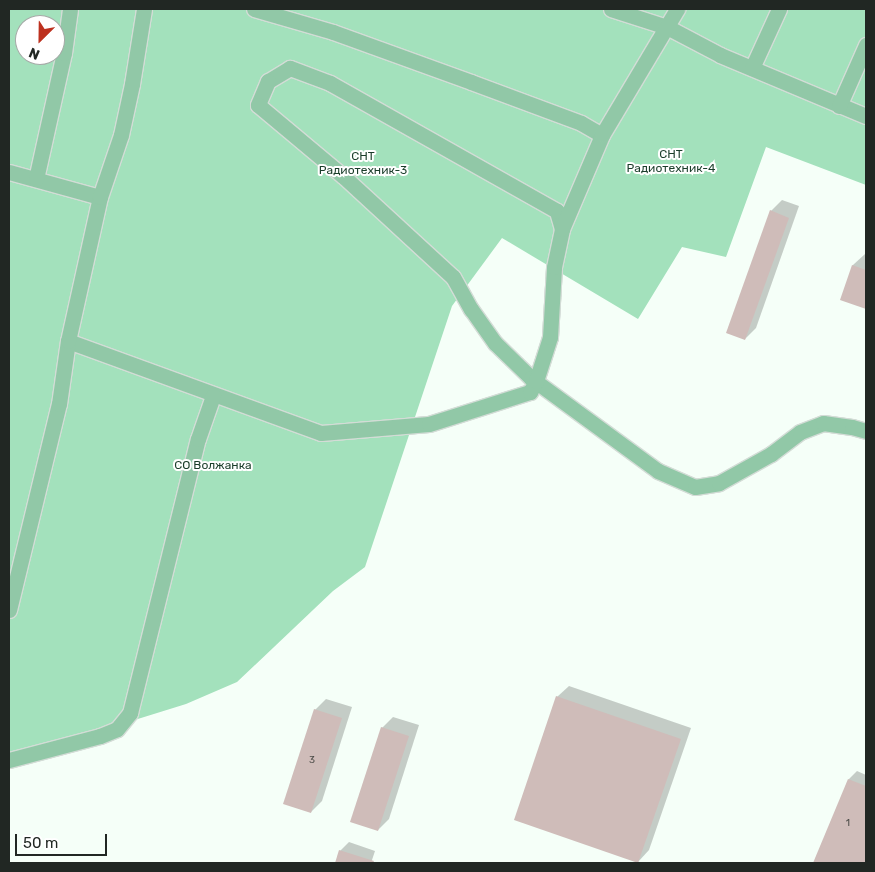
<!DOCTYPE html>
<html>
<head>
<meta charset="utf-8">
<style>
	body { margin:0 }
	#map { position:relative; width:875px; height:872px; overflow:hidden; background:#f5fff8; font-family:Rubik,sans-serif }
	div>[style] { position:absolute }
	.green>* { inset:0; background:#a3e1bc }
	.shadow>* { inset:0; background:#0003 }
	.building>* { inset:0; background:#cfbcb9 }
	.roads { filter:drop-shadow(1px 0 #d3dcd6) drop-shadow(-1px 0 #d3dcd6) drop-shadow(0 1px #d3dcd6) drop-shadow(0 -1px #d3dcd6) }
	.minor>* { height:15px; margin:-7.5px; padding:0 7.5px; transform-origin:7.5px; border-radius:7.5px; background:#91c8a7 }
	span { translate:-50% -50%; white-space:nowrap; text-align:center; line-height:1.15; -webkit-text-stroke:4px #fff; paint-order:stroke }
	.number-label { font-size:10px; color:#4c4c48 }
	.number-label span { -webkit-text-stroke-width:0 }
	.park-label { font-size:12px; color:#1a3d2a }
	.frame { position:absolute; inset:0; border:10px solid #212723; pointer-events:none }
	.north { position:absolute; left:15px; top:15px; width:50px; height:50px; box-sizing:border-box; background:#fff; border:1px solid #a6a9a7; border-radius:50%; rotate:203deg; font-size:14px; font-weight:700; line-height:20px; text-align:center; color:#212723 }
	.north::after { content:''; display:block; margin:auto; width:18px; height:22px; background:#bd311f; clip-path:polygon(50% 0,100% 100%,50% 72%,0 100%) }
	.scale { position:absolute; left:15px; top:834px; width:92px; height:22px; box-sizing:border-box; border:2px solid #212723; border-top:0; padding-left:6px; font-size:15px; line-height:18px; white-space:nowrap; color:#212723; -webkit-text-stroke:4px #fff; paint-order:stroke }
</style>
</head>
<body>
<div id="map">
	<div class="green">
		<i style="clip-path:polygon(evenodd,9px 9px,866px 9px,866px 185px,766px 147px,726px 257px,682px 247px,638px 319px,502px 238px,452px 306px,365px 567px,333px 591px,237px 682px,186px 704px,67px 741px,9px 754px,9px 9px,25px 25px,55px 25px,55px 55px,25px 55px,25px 25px)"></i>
	</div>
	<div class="shadow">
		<i style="clip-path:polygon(782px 200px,799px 206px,756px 328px,745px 339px,771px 211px)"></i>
		<i style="clip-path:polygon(865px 254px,866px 255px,866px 308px,842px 299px,853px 265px)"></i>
		<i style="clip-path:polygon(569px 686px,691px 728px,649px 850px,638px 862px,557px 697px)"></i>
		<i style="clip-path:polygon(326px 699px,352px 707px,322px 801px,311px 812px,315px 710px)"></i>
		<i style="clip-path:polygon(393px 717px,419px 725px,389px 819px,378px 830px,382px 728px)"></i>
		<i style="clip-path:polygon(857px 771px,866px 775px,866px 863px,815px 863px,849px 779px)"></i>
		<i style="clip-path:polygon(349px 842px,375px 851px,371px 863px,336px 863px,340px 851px)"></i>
	</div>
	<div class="building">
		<i style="clip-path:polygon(770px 210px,789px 218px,745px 340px,726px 333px)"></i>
		<i style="clip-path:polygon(852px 265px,866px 270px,866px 309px,840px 300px)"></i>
		<i style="clip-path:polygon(556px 696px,681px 739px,638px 863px,514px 820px)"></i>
		<i style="clip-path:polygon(314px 709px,342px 718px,311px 813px,283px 804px)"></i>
		<i style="clip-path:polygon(381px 727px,409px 736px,378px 831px,350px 822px)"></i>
		<i style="clip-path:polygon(848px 779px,866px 786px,866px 863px,813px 863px)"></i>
		<i style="clip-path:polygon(339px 850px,374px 861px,373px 863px,335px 863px)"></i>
	</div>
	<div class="roads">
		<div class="minor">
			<i style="left:254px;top:9px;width:82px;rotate:16.2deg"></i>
			<i style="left:333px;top:32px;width:147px;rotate:19.9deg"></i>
			<i style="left:471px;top:82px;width:117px;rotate:20.4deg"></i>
			<i style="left:581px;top:123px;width:24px;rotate:30deg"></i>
			<i style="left:611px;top:9px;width:59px;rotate:17.8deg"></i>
			<i style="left:667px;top:27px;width:60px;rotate:27.8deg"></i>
			<i style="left:720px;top:55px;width:158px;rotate:22.7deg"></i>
			<i style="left:752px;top:68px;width:65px;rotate:-65.4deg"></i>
			<i style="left:839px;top:106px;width:67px;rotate:-66.1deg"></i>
			<i style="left:9px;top:172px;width:94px;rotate:15.4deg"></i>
			<i style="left:36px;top:179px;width:129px;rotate:-77.5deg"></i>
			<i style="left:64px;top:53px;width:44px;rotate:-82.2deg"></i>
			<i style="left:562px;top:229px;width:19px;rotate:-106deg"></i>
			<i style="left:557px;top:211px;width:261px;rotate:-150.6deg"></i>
			<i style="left:330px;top:83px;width:43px;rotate:-159.4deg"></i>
			<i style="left:290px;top:68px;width:26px;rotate:149deg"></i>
			<i style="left:268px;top:81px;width:26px;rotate:113deg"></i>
			<i style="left:258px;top:105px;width:111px;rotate:39.9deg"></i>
			<i style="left:343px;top:176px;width:149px;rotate:42.6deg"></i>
			<i style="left:453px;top:277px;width:37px;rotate:61deg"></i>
			<i style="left:471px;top:309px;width:42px;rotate:54.8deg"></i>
			<i style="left:495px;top:343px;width:50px;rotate:44.2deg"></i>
			<i style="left:531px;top:378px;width:157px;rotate:36.2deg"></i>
			<i style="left:658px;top:471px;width:40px;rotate:23.4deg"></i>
			<i style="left:695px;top:487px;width:24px;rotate:-9deg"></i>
			<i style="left:719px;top:483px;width:60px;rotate:-29.1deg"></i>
			<i style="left:771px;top:454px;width:36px;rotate:-37deg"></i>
			<i style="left:800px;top:432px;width:25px;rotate:-21deg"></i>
			<i style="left:823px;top:423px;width:29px;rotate:8deg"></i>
			<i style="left:852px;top:427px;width:15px;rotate:16deg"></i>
			<i style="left:68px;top:341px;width:269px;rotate:20deg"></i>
			<i style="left:321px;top:433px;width:108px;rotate:-4.8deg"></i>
			<i style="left:429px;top:424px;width:106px;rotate:-17.6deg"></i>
			<i style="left:530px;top:392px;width:13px;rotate:-61deg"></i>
			<i style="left:536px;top:381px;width:46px;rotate:-72.3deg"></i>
			<i style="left:550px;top:337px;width:70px;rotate:-86.7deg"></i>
			<i style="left:554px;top:267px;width:39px;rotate:-78deg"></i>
			<i style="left:562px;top:229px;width:102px;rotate:-66.9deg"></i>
			<i style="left:602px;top:135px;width:147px;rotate:-59.2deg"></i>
			<i style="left:9px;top:610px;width:212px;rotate:-76.4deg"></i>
			<i style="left:59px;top:404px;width:64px;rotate:-81.9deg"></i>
			<i style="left:68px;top:341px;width:148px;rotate:-77.5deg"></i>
			<i style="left:100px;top:197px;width:65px;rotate:-71.3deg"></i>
			<i style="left:121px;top:135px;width:52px;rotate:-77.8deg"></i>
			<i style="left:132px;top:84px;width:76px;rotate:-80.9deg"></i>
			<i style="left:9px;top:760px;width:94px;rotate:-14.8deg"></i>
			<i style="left:100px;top:736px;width:18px;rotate:-22deg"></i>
			<i style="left:117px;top:729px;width:21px;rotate:-51deg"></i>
			<i style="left:130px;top:713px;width:282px;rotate:-76.1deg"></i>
			<i style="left:198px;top:439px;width:46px;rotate:-70.8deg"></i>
		</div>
	</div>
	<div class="number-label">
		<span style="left:312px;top:761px">3</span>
		<span style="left:848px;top:824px">1</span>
	</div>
	<div class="park-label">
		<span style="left:671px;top:162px">СНТ<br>Радиотехник-4</span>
		<span style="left:363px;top:164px">СНТ<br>Радиотехник-3</span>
		<span style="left:213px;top:466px">СО Волжанка</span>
	</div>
	<div class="frame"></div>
	<div class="north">N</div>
	<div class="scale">50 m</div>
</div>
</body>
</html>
